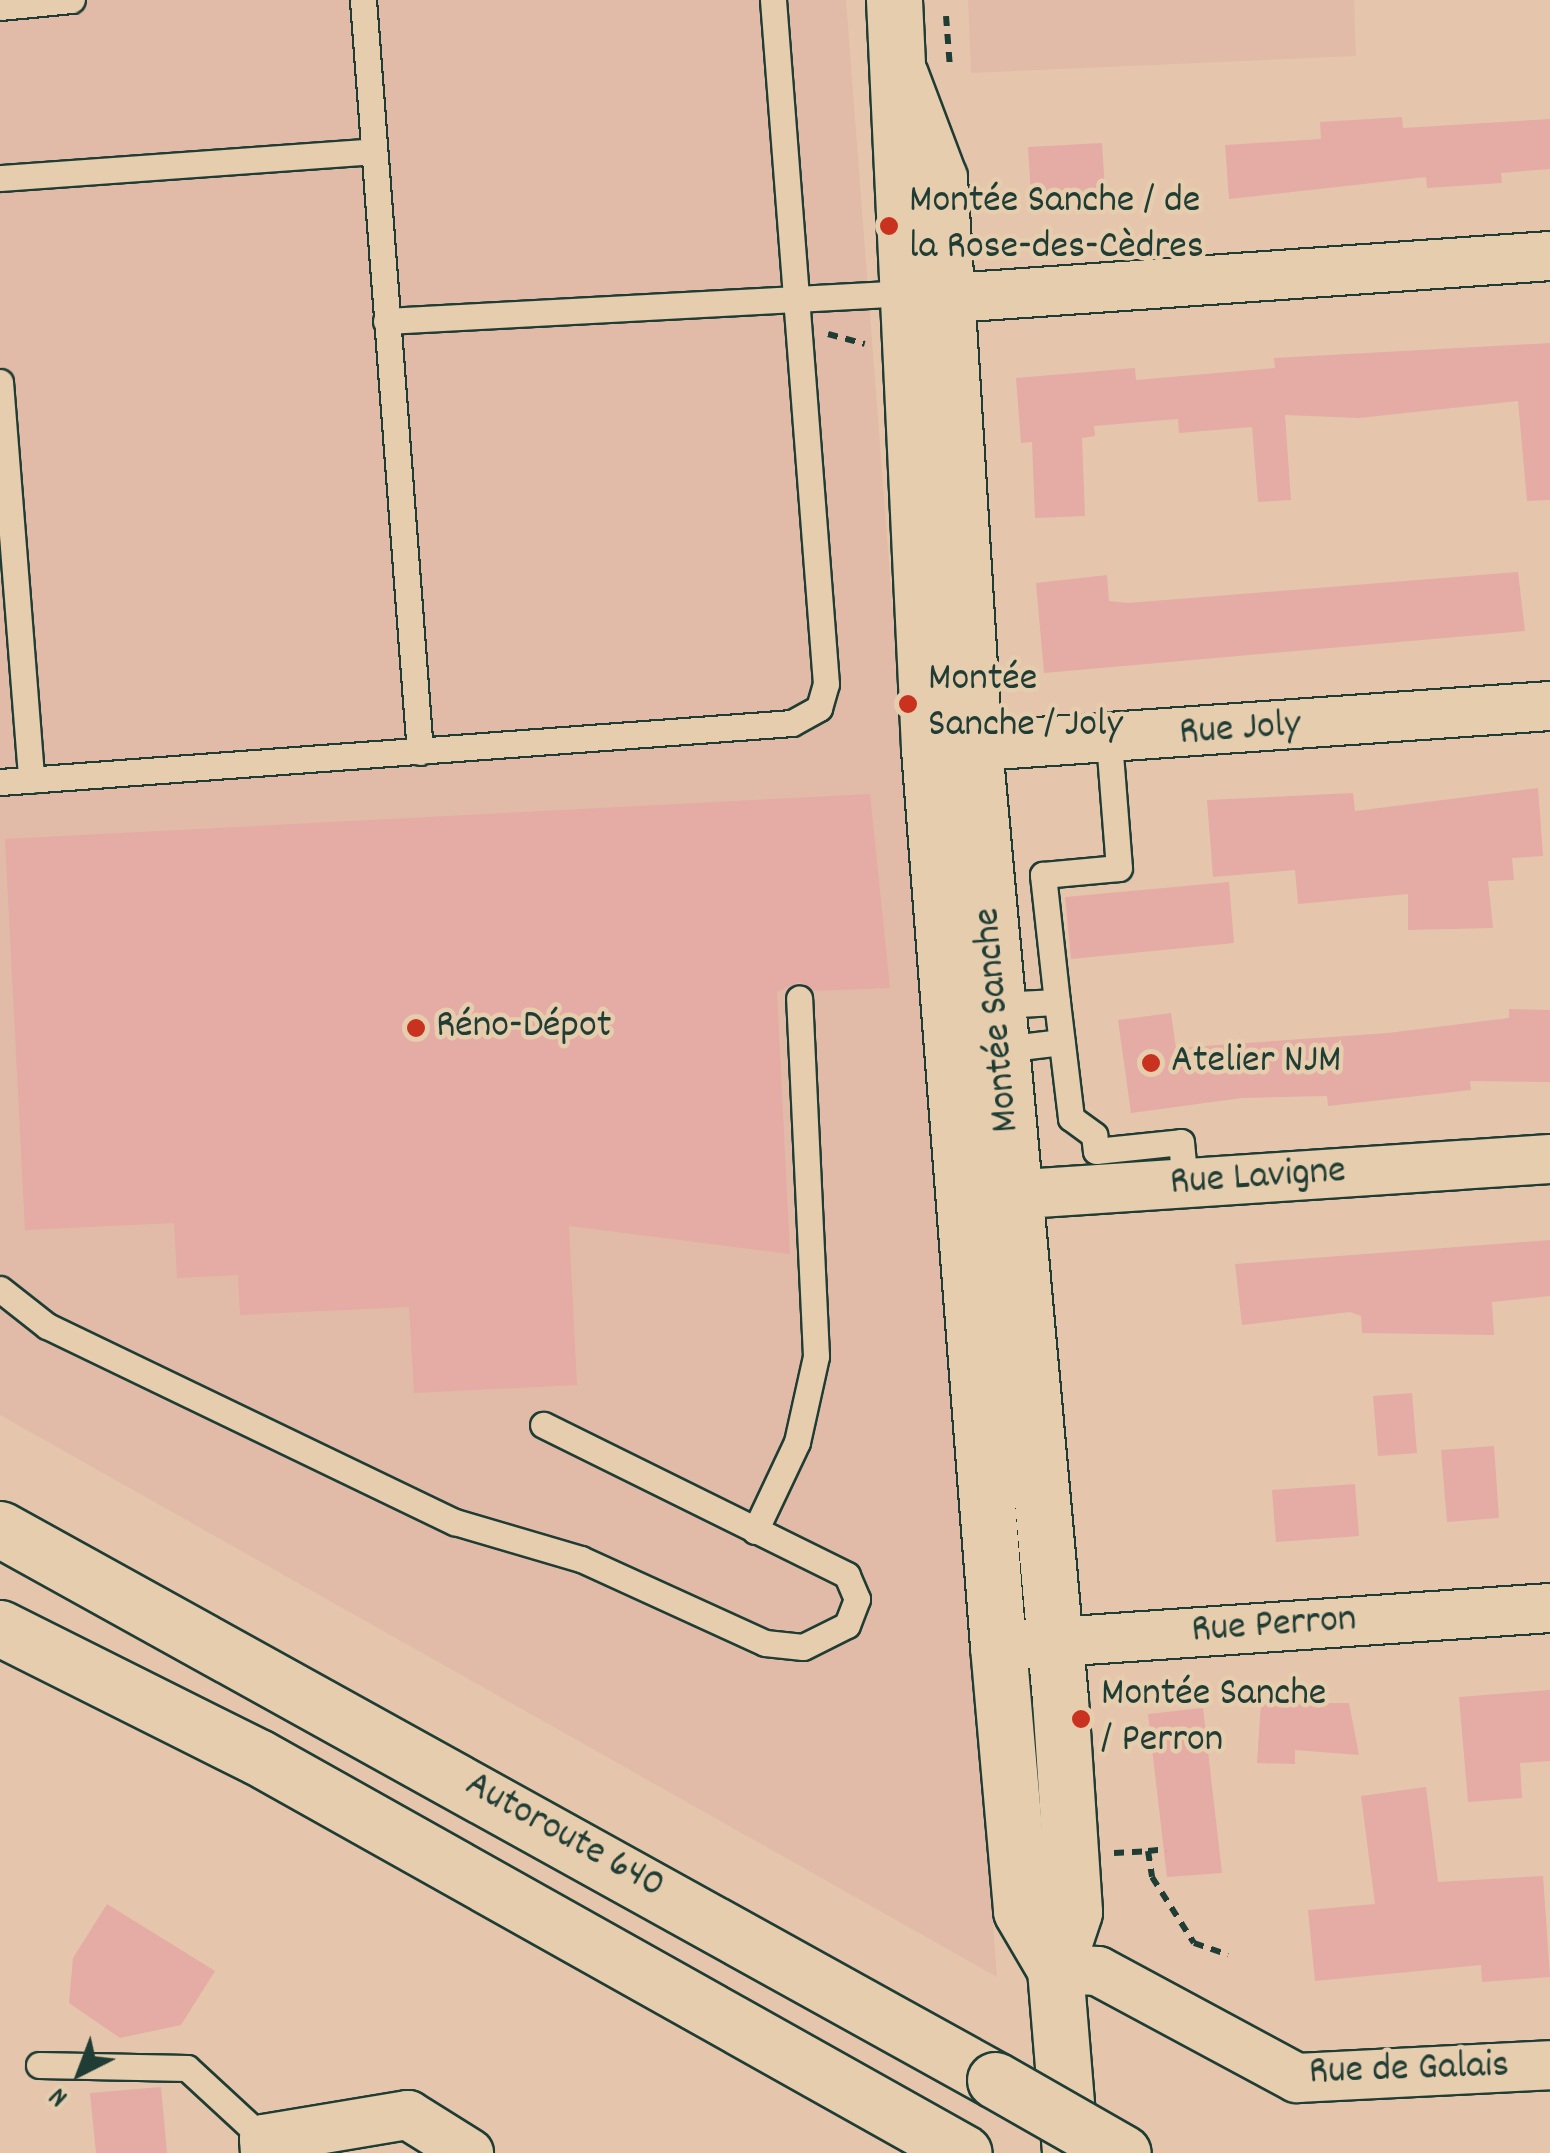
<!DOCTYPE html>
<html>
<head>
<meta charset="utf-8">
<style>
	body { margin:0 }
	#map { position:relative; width:1550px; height:2153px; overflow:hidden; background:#e5c6ac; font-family:Dekko,sans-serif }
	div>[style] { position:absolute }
	.built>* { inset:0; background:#e1bba8 }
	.building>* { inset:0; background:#e5aba5 }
	.path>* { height:6px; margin-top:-3px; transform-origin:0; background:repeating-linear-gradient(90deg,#1f3d34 0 10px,transparent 0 18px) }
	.roads { filter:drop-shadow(2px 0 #1f3d34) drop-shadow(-2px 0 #1f3d34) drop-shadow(0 2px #1f3d34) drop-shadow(0 -2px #1f3d34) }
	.service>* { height:25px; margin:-12.5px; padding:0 12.5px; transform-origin:12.5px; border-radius:12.5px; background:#e5cdae }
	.minor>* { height:48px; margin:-24px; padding:0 24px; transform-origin:24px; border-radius:24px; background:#e5cdae }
	.tertiary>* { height:55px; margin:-27.5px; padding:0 27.5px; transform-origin:27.5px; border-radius:27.5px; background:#e5cdae }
	.motorway>* { height:55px; margin:-27.5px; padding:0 27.5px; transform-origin:27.5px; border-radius:27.5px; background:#e5cdae }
	.bridges { filter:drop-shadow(2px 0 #1f3d34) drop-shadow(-2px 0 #1f3d34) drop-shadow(0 2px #1f3d34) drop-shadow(0 -2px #1f3d34) }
	.motorway-bridge>* { height:55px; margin:-27.5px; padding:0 27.5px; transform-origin:27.5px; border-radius:27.5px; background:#e5cdae }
	.dots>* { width:28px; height:28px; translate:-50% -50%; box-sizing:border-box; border:5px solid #e5cdae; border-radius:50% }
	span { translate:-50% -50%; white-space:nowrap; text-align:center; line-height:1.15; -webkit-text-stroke:9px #e5cdae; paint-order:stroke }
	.poi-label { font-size:40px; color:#1f3d34 }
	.left { translate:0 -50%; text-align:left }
	.street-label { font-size:40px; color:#1f3d34 }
	.north { position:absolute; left:30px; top:2023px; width:100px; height:100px; -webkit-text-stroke:8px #e5cdae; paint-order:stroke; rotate:222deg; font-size:28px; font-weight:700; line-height:40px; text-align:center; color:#1f3d34 }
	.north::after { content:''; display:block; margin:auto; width:35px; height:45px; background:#1f3d34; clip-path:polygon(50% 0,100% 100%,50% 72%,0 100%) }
</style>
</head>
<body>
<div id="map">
	<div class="built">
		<i style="clip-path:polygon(0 0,846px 0,997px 1977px,0 1415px)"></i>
		<i style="clip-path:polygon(968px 0,1354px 0,1356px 56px,971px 73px)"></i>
	</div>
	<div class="building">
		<i style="clip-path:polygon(1402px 117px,1403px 128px,1550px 119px,1550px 169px,1501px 173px,1502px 183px,1427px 188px,1426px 177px,1229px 199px,1225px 145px,1321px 139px,1320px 122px)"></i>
		<i style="clip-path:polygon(1102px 143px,1105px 191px,1031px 195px,1028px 147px)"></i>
		<i style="clip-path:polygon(1550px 343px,1550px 500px,1527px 501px,1518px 401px,1359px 418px,1285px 415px,1291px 500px,1258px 502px,1252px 427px,1179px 433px,1178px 419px,1094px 426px,1095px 436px,1082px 438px,1085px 516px,1035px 518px,1032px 442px,1021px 443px,1016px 378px,1135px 368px,1136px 380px,1275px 368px,1274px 358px)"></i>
		<i style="clip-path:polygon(1518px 572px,1525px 631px,1044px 673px,1036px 583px,1107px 575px,1109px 601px,1128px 603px)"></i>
		<i style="clip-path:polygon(1538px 788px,1543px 856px,1512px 858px,1514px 880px,1488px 881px,1493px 928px,1408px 930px,1408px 894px,1298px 904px,1295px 870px,1213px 877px,1207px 800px,1353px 793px,1355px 811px)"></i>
		<i style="clip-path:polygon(870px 794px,890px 988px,813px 991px,799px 982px,777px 992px,790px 1254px,569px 1226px,577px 1385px,414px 1393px,409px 1307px,240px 1315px,238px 1275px,177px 1278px,174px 1223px,25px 1230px,5px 839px)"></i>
		<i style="clip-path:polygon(1229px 882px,1234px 943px,1071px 959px,1065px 897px)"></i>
		<i style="clip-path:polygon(1509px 1009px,1550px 1010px,1550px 1082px,1470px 1081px,1471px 1090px,1328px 1106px,1327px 1096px,1242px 1098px,1131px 1113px,1118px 1020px,1171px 1013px,1176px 1048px,1388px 1033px,1509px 1018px)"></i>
		<i style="clip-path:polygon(1550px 1240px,1550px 1296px,1492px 1302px,1494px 1335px,1362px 1333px,1361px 1316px,1350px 1312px,1242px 1325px,1235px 1264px)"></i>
		<i style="clip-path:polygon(1412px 1393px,1417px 1453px,1378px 1456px,1373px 1396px)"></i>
		<i style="clip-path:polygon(1494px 1446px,1499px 1518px,1447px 1522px,1441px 1450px)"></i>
		<i style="clip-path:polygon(1355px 1484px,1359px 1536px,1276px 1542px,1272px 1490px)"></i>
		<i style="clip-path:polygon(1550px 1690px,1550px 1761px,1520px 1763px,1522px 1798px,1468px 1802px,1459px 1697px)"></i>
		<i style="clip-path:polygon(1261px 1703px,1349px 1703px,1359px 1755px,1295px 1750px,1295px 1764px,1257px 1763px)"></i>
		<i style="clip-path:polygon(1203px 1708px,1222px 1873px,1167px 1877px,1148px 1714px)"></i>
		<i style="clip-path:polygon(1426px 1787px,1438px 1882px,1543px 1876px,1550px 1977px,1482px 1982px,1481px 1965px,1315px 1981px,1308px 1910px,1375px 1904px,1361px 1796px)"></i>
		<i style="clip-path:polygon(107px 1904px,215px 1971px,181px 2025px,120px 2038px,69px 2003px,73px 1958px)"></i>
		<i style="clip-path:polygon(161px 2087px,167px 2153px,96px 2153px,90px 2093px)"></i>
	</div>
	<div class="path">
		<i style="left:946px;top:16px;width:52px;rotate:85.6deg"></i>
		<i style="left:828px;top:334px;width:38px;rotate:15deg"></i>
		<i style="left:1148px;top:1851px;width:18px;rotate:-6deg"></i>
		<i style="left:1114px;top:1853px;width:34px;rotate:-3deg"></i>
		<i style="left:1148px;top:1851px;width:26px;rotate:81deg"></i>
		<i style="left:1152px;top:1877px;width:78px;rotate:57.5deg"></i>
		<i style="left:1194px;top:1943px;width:36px;rotate:19deg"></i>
	</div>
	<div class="roads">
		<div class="service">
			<i style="left:363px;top:0;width:754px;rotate:85.67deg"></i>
			<i style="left:0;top:7px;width:72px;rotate:-5.6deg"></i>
			<i style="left:0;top:178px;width:374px;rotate:-4.1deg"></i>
			<i style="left:386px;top:321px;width:522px;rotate:-3.08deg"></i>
			<i style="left:0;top:382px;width:399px;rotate:85.5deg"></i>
			<i style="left:0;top:782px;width:794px;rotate:-4.26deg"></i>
			<i style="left:792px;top:723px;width:31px;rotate:-29deg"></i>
			<i style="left:819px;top:708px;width:25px;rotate:-74deg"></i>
			<i style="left:826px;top:684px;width:686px;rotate:-94.43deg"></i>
			<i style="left:1057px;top:1002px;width:117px;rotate:83.1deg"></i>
			<i style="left:1071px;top:1118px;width:29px;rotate:36deg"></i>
			<i style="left:1094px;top:1135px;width:16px;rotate:83deg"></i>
			<i style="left:1096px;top:1151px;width:85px;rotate:-6deg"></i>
			<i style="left:1181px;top:1142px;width:42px;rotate:84.6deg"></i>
			<i style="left:998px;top:1005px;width:59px;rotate:-2.9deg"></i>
			<i style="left:1057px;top:1002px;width:128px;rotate:-96.3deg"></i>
			<i style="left:1043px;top:875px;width:76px;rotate:-5.3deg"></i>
			<i style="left:1119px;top:868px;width:128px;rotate:-94.5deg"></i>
			<i style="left:1003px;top:1049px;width:59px;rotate:-6.8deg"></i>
			<i style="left:0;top:1289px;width:60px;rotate:38.2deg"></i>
			<i style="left:47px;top:1326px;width:453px;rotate:25.7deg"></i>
			<i style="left:455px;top:1522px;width:131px;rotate:16.4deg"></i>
			<i style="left:581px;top:1559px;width:202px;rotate:24.5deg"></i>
			<i style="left:765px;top:1643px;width:38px;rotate:6deg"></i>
			<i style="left:803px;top:1647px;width:49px;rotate:-26.6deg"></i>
			<i style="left:847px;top:1625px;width:28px;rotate:-69deg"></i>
			<i style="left:857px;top:1599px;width:26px;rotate:-113deg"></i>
			<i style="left:847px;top:1575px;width:339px;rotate:-153.7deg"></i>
			<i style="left:755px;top:1531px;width:98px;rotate:-64.7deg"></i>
			<i style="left:797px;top:1442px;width:88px;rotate:-77.5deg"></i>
			<i style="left:816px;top:1356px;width:358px;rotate:-92.7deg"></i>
			<i style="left:39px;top:2065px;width:148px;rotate:1.2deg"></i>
			<i style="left:187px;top:2068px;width:105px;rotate:42.7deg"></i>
		</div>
		<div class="minor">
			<i style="left:910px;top:294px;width:57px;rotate:3deg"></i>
			<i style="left:967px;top:297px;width:584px;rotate:-4.02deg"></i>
			<i style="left:938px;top:749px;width:614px;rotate:-4.02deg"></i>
			<i style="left:979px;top:1197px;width:572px;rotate:-3.81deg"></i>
			<i style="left:998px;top:1646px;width:553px;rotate:-3.94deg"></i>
			<i style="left:1055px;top:1969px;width:43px;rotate:2.7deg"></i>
			<i style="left:1098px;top:1971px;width:226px;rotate:28.3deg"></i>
			<i style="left:1297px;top:2078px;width:253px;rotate:-2.9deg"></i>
			<i style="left:265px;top:2153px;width:14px;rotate:-94deg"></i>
			<i style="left:264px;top:2139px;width:146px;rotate:-9.5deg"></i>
			<i style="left:408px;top:2115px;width:72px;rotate:31.9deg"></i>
		</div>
		<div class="tertiary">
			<i style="left:894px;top:0;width:750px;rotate:87.32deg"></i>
			<i style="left:929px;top:749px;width:900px;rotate:85.6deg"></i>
			<i style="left:998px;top:1646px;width:266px;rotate:85deg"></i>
			<i style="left:1021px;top:1911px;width:67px;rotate:59.6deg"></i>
			<i style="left:900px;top:75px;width:110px;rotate:69.3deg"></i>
			<i style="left:939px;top:178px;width:570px;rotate:86.48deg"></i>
			<i style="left:974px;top:747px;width:957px;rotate:84.84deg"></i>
			<i style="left:1060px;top:1700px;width:212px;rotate:86.2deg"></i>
			<i style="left:1074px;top:1912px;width:60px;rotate:108.4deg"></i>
			<i style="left:1055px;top:1969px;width:185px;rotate:85.3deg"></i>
		</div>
		<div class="motorway">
			<i style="left:0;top:1529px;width:1137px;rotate:28.98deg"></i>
			<i style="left:0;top:1628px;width:288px;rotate:26.6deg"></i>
			<i style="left:258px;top:1757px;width:809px;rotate:29.29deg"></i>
		</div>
	</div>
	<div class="bridges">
		<div class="motorway-bridge">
			<i style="left:995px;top:2080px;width:147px;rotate:29.7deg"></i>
		</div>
	</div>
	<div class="dots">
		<i style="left:889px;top:226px;background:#c8321e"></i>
		<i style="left:908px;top:704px;background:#c8321e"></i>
		<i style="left:416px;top:1028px;background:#c8321e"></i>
		<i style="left:1151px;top:1063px;background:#c8321e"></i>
		<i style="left:1081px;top:1719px;background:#c8321e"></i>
	</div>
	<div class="poi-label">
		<span class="left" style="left:909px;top:226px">Montée Sanche / de<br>la Rose-des-Cèdres</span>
		<span class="left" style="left:928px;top:704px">Montée<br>Sanche / Joly</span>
		<span class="left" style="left:436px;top:1028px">Réno-Dépot</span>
		<span class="left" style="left:1171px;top:1063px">Atelier NJM</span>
		<span class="left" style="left:1101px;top:1719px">Montée Sanche<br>/ Perron</span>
	</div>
	<div class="street-label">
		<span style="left:1240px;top:731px;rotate:-4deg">Rue Joly</span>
		<span style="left:999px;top:1020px;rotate:-95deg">Montée Sanche</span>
		<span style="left:1258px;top:1179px;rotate:-4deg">Rue Lavigne</span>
		<span style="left:1274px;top:1627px;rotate:-4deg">Rue Perron</span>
		<span style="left:564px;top:1837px;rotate:29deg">Autoroute 640</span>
		<span style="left:1409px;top:2071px;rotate:-2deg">Rue de Galais</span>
	</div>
	<div class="north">N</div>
</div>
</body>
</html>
